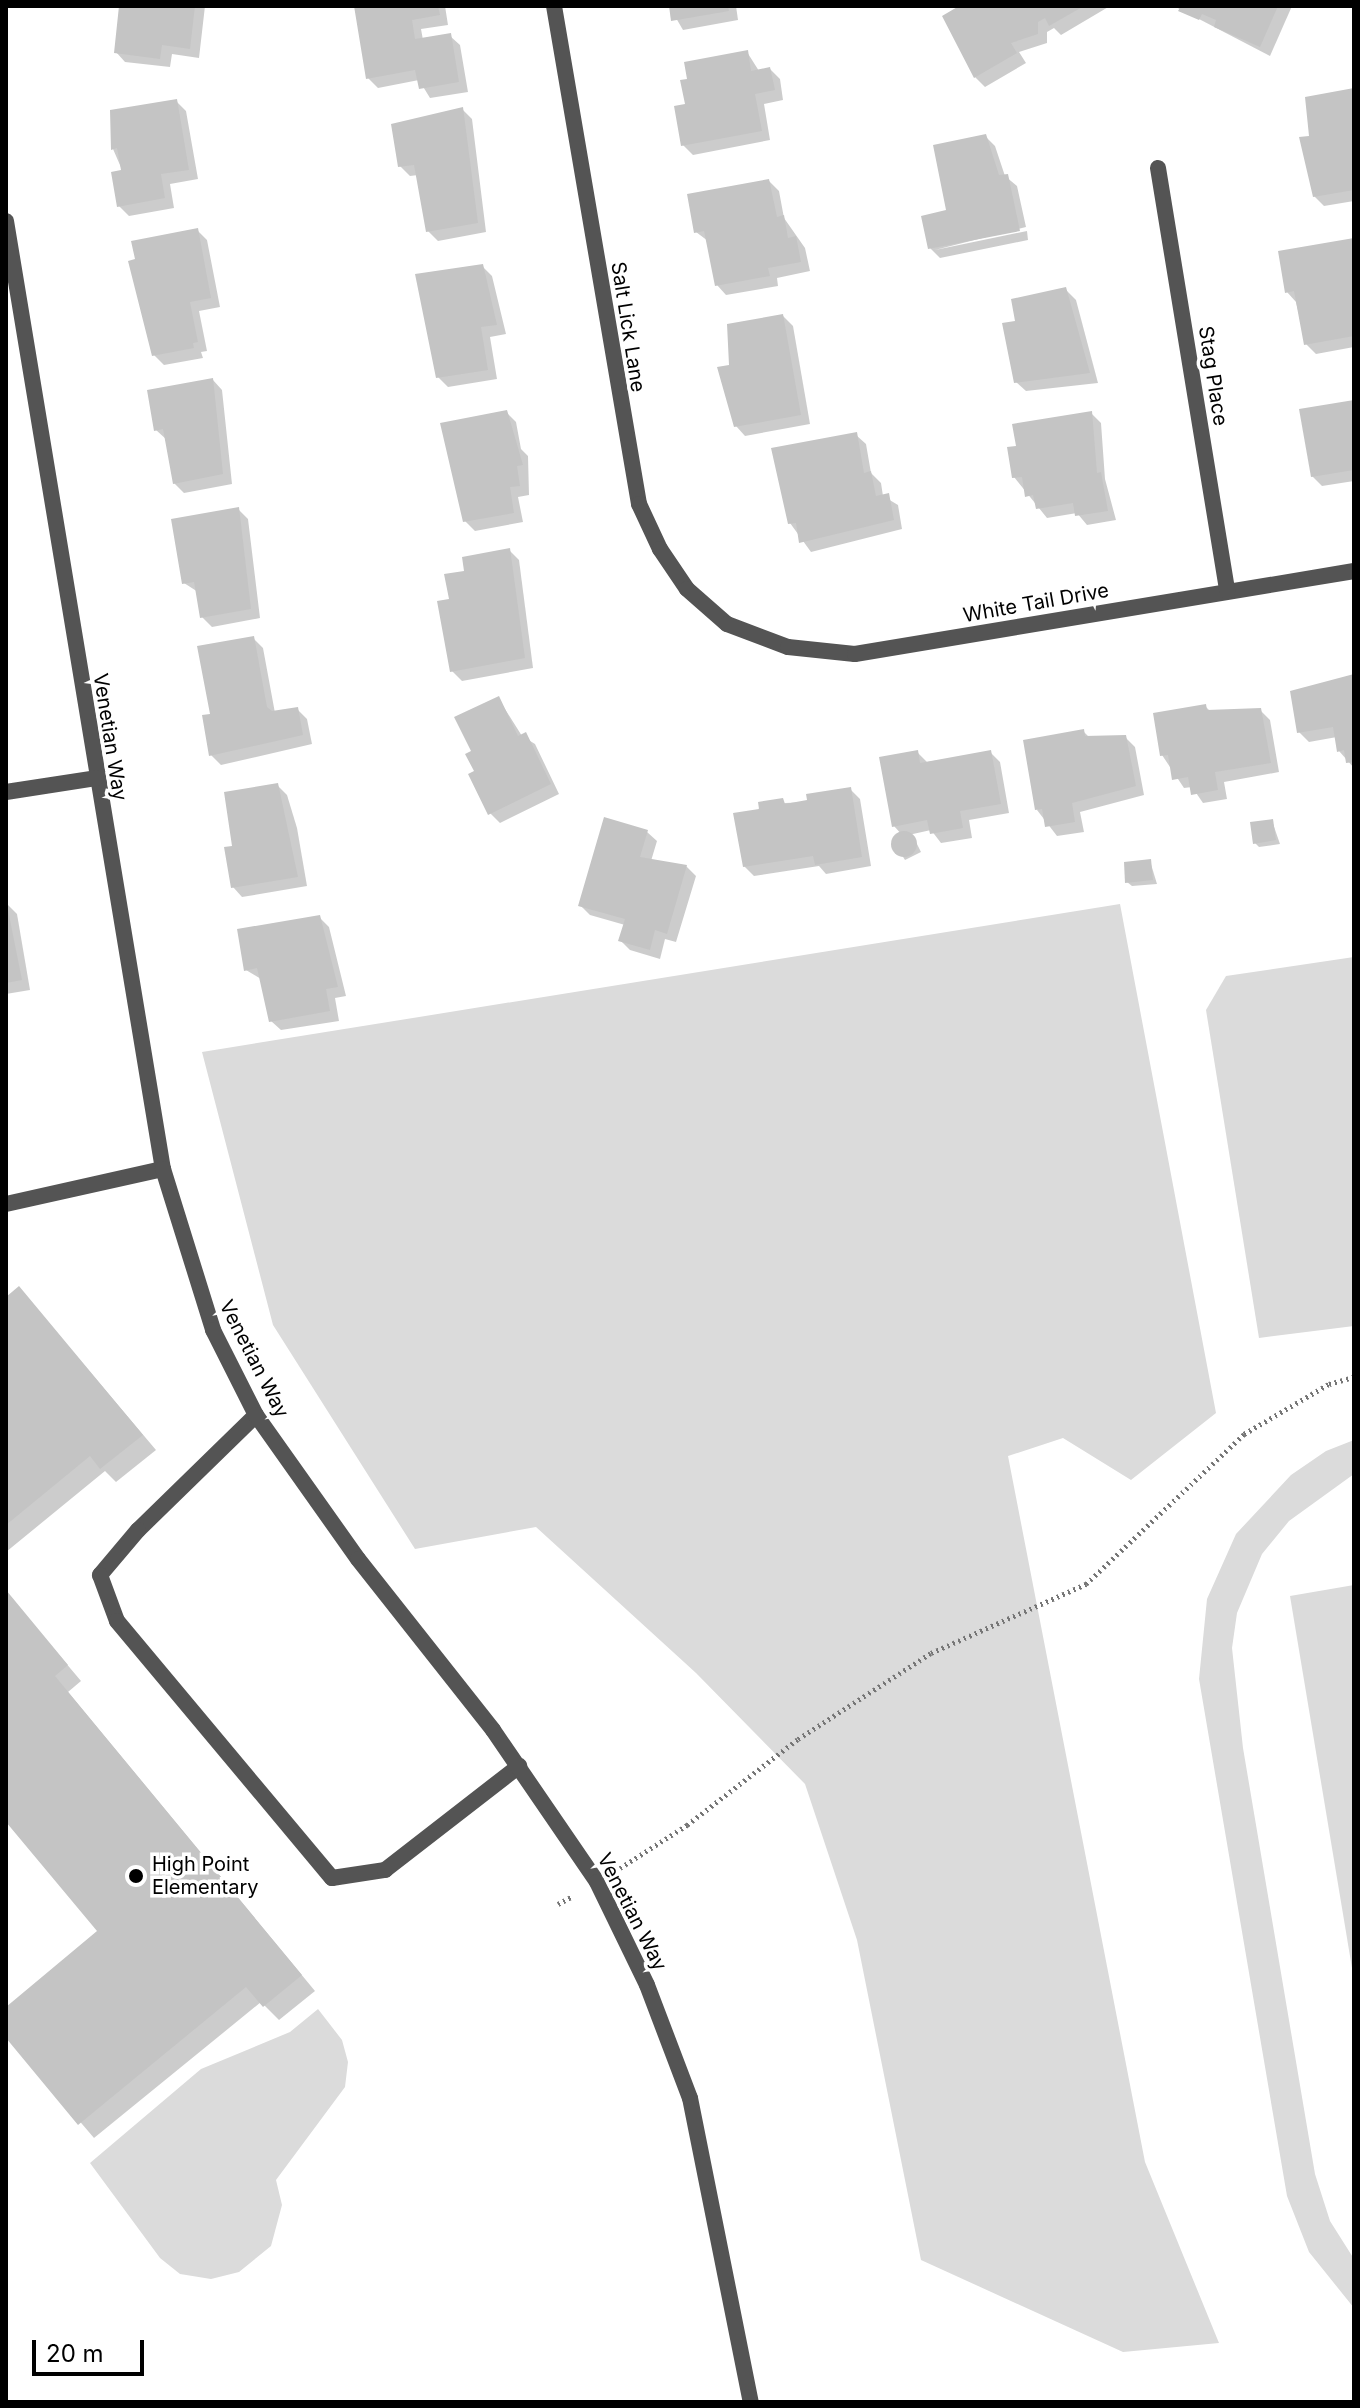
<!DOCTYPE html>
<html>
<head>
<meta charset="utf-8">
<style>
	body { margin:0 }
	#map { position:relative; width:1360px; height:2408px; overflow:hidden; background:#fff; font-family:Inter,sans-serif }
	div>[style] { position:absolute }
	.green>* { inset:0; background:#dbdbdb }
	.shadow>* { inset:0; background:#0003 }
	.building>* { inset:0; background:#c4c4c4 }
	.round { border-radius:50% }
	.path>* { height:5px; margin-top:-2.5px; transform-origin:0; background:repeating-linear-gradient(90deg,#767676 0 2px,transparent 0 6px) }
	.lane>* { height:16px; margin:-8px; padding:0 8px; transform-origin:8px; border-radius:8px; background:#545454 }
	.street>* { height:16px; margin:-8px; padding:0 8px; transform-origin:8px; border-radius:8px; background:#545454 }
	.dots>* { width:22px; height:22px; translate:-50% -50%; box-sizing:border-box; border:4px solid #fff; border-radius:50% }
	span { translate:-50% -50%; white-space:nowrap; text-align:center; line-height:1.15; -webkit-text-stroke:7px #fff; paint-order:stroke }
	.street-label { font-size:20px; color:#000 }
	.poi-label { font-size:20px; color:#000 }
	.left { translate:0 -50%; text-align:left }
	.frame { position:absolute; inset:0; border:8px solid #000; pointer-events:none }
	.scale { position:absolute; left:32px; top:2340px; width:112px; height:36px; box-sizing:border-box; border:4px solid #000; border-top:0; padding-left:10px; font-size:24px; line-height:28px; white-space:nowrap; color:#000; -webkit-text-stroke:6px #fff; paint-order:stroke }
</style>
</head>
<body>
<div id="map">
	<div class="green">
		<i style="clip-path:polygon(1120px 904px,1216px 1413px,1131px 1480px,1063px 1438px,1008px 1456px,1145px 2162px,1219px 2343px,1123px 2352px,921px 2260px,857px 1940px,805px 1784px,696px 1673px,536px 1527px,415px 1549px,273px 1325px,202px 1052px)"></i>
		<i style="clip-path:polygon(1354px 957px,1354px 1326px,1259px 1338px,1206px 1010px,1226px 976px)"></i>
		<i style="clip-path:polygon(1354px 1440px,1354px 1474px,1289px 1521px,1262px 1554px,1237px 1613px,1232px 1648px,1243px 1748px,1315px 2174px,1330px 2221px,1354px 2259px,1354px 2308px,1309px 2252px,1287px 2196px,1199px 1679px,1207px 1599px,1236px 1534px,1291px 1475px,1326px 1451px)"></i>
		<i style="clip-path:polygon(1354px 1585px,1354px 1980px,1290px 1596px)"></i>
		<i style="clip-path:polygon(318px 2009px,342px 2040px,348px 2062px,345px 2087px,276px 2180px,282px 2205px,271px 2246px,239px 2272px,211px 2279px,180px 2274px,160px 2258px,90px 2163px,201px 2069px,290px 2032px)"></i>
	</div>
	<div class="shadow">
		<i style="clip-path:polygon(121px 6px,205px 6px,199px 58px,172px 54px,170px 67px,125px 62px,116px 52px)"></i>
		<i style="clip-path:polygon(356px 6px,445px 6px,448px 25px,421px 29px,423px 40px,450px 36px,460px 45px,468px 92px,430px 98px,419px 80px,378px 88px,368px 78px)"></i>
		<i style="clip-path:polygon(669px 6px,736px 6px,738px 20px,683px 30px)"></i>
		<i style="clip-path:polygon(963px 6px,1110px 6px,1061px 35px,1054px 28px,1047px 32px,1047px 43px,1019px 52px,1026px 63px,985px 87px,975px 77px)"></i>
		<i style="clip-path:polygon(1174px 6px,1292px 6px,1270px 56px)"></i>
		<i style="clip-path:polygon(747px 52px,759px 71px,770px 69px,780px 79px,783px 100px,764px 104px,770px 140px,693px 155px,683px 145px,689px 81px)"></i>
		<i style="clip-path:polygon(1354px 90px,1354px 201px,1324px 206px,1314px 196px)"></i>
		<i style="clip-path:polygon(176px 101px,186px 111px,198px 179px,170px 184px,174px 208px,129px 216px,119px 206px,123px 172px,113px 149px)"></i>
		<i style="clip-path:polygon(462px 109px,472px 119px,486px 232px,438px 241px,428px 231px,418px 175px,410px 176px,400px 166px)"></i>
		<i style="clip-path:polygon(985px 136px,995px 146px,1005px 176px,1017px 186px,1026px 227px,935px 250px,1027px 231px,1028px 240px,940px 258px,930px 248px)"></i>
		<i style="clip-path:polygon(769px 181px,779px 191px,784px 218px,805px 248px,810px 271px,777px 278px,778px 286px,726px 295px,717px 285px,708px 241px,696px 232px)"></i>
		<i style="clip-path:polygon(197px 230px,207px 240px,220px 307px,199px 311px,207px 351px,201px 352px,203px 358px,164px 365px,154px 355px)"></i>
		<i style="clip-path:polygon(1354px 240px,1354px 347px,1316px 354px,1306px 344px,1296px 302px,1287px 292px)"></i>
		<i style="clip-path:polygon(482px 266px,492px 276px,506px 334px,490px 337px,497px 379px,448px 387px,438px 377px)"></i>
		<i style="clip-path:polygon(1066px 290px,1076px 300px,1098px 383px,1026px 391px,1016px 382px,1018px 322px)"></i>
		<i style="clip-path:polygon(783px 316px,793px 326px,810px 424px,745px 436px,736px 426px)"></i>
		<i style="clip-path:polygon(213px 380px,222px 390px,232px 484px,184px 493px,174px 483px,167px 440px,156px 430px)"></i>
		<i style="clip-path:polygon(1354px 402px,1354px 481px,1322px 486px,1312px 476px)"></i>
		<i style="clip-path:polygon(506px 412px,516px 422px,521px 449px,528px 456px,529px 495px,518px 497px,523px 522px,475px 531px,465px 521px)"></i>
		<i style="clip-path:polygon(1091px 413px,1101px 423px,1105px 479px,1116px 520px,1087px 525px,1077px 513px,1047px 518px,1014px 477px,1018px 448px)"></i>
		<i style="clip-path:polygon(856px 435px,866px 444px,871px 473px,881px 483px,883px 496px,898px 505px,902px 529px,811px 552px,790px 523px)"></i>
		<i style="clip-path:polygon(239px 510px,248px 519px,260px 618px,212px 627px,202px 617px,198px 592px,184px 583px)"></i>
		<i style="clip-path:polygon(509px 550px,519px 560px,533px 668px,462px 681px,452px 671px,451px 601px,467px 572px)"></i>
		<i style="clip-path:polygon(253px 638px,263px 648px,275px 713px,297px 709px,307px 719px,312px 744px,221px 765px,211px 755px,212px 715px)"></i>
		<i style="clip-path:polygon(1354px 677px,1354px 768px,1339px 751px,1337px 737px,1309px 742px,1299px 732px)"></i>
		<i style="clip-path:polygon(498px 698px,522px 736px,535px 744px,559px 794px,500px 823px,490px 813px,473px 752px)"></i>
		<i style="clip-path:polygon(1205px 706px,1211px 712px,1260px 710px,1270px 720px,1279px 772px,1224px 782px,1227px 799px,1203px 803px,1192px 787px,1184px 788px,1162px 755px)"></i>
		<i style="clip-path:polygon(1083px 731px,1090px 738px,1125px 737px,1135px 747px,1144px 795px,1080px 812px,1084px 832px,1057px 836px,1037px 810px)"></i>
		<i style="clip-path:polygon(917px 752px,927px 762px,990px 752px,1000px 762px,1009px 813px,969px 820px,972px 838px,941px 843px,931px 830px,904px 836px,914px 838px,921px 852px,905px 860px,893px 841px,897px 834px,903px 836px,894px 826px)"></i>
		<i style="clip-path:polygon(277px 785px,287px 795px,297px 828px,307px 886px,242px 897px,233px 887px,235px 848px)"></i>
		<i style="clip-path:polygon(850px 789px,860px 799px,871px 866px,826px 874px,819px 866px,754px 876px,744px 866px,760px 804px,809px 802px)"></i>
		<i style="clip-path:polygon(1272px 821px,1280px 844px,1259px 847px,1255px 843px)"></i>
		<i style="clip-path:polygon(647px 832px,657px 841px,651px 861px,686px 866px,696px 876px,676px 942px,665px 939px,660px 959px,630px 950px,620px 940px,625px 925px,590px 915px,580px 905px)"></i>
		<i style="clip-path:polygon(1150px 861px,1157px 884px,1132px 886px,1127px 882px)"></i>
		<i style="clip-path:polygon(7px 904px,17px 914px,30px 990px,6px 994px)"></i>
		<i style="clip-path:polygon(319px 917px,329px 927px,346px 996px,335px 998px,339px 1021px,281px 1030px,271px 1021px,261px 979px,246px 970px)"></i>
		<i style="clip-path:polygon(19px 1288px,156px 1450px,116px 1482px,105px 1471px,6px 1552px,6px 1299px)"></i>
		<i style="clip-path:polygon(6px 1592px,81px 1681px,68px 1692px,315px 1991px,279px 2020px,261px 2002px,94px 2138px,6px 2035px,6px 2010px,100px 1932px,6px 1818px)"></i>
	</div>
	<div class="building">
		<i style="clip-path:polygon(119px 6px,195px 6px,190px 49px,162px 45px,160px 59px,114px 53px)"></i>
		<i style="clip-path:polygon(354px 6px,438px 6px,440px 15px,412px 20px,415px 39px,451px 33px,459px 82px,419px 89px,415px 70px,366px 79px)"></i>
		<i style="clip-path:polygon(669px 6px,728px 6px,729px 11px,671px 21px)"></i>
		<i style="clip-path:polygon(959px 6px,1084px 6px,1049px 26px,1045px 18px,1038px 22px,1038px 34px,1011px 43px,1017px 53px,974px 78px,942px 16px)"></i>
		<i style="clip-path:polygon(1181px 6px,1278px 6px,1260px 47px,1214px 27px,1216px 20px,1202px 14px,1199px 20px,1178px 11px)"></i>
		<i style="clip-path:polygon(748px 50px,751px 71px,770px 67px,775px 90px,755px 94px,762px 131px,681px 146px,674px 106px,685px 104px,680px 80px,687px 79px,684px 62px)"></i>
		<i style="clip-path:polygon(1354px 88px,1354px 190px,1313px 197px,1299px 137px,1309px 136px,1305px 97px)"></i>
		<i style="clip-path:polygon(177px 99px,189px 170px,161px 174px,165px 198px,117px 207px,111px 172px,121px 170px,117px 148px,111px 150px,110px 110px)"></i>
		<i style="clip-path:polygon(463px 107px,478px 223px,426px 232px,414px 165px,398px 167px,391px 124px)"></i>
		<i style="clip-path:polygon(986px 134px,999px 175px,1008px 174px,1020px 231px,928px 249px,921px 216px,946px 210px,933px 145px)"></i>
		<i style="clip-path:polygon(769px 179px,777px 217px,784px 215px,788px 238px,796px 236px,801px 262px,768px 268px,770px 276px,715px 286px,704px 231px,694px 233px,687px 194px)"></i>
		<i style="clip-path:polygon(198px 228px,211px 298px,190px 302px,198px 342px,193px 343px,194px 348px,152px 356px,128px 261px,135px 259px,131px 241px)"></i>
		<i style="clip-path:polygon(1354px 238px,1354px 336px,1304px 345px,1294px 291px,1285px 293px,1278px 251px)"></i>
		<i style="clip-path:polygon(483px 264px,497px 325px,481px 327px,488px 370px,436px 378px,415px 274px)"></i>
		<i style="clip-path:polygon(1066px 287px,1090px 373px,1014px 383px,1002px 323px,1015px 321px,1011px 299px)"></i>
		<i style="clip-path:polygon(783px 314px,801px 415px,734px 427px,717px 367px,729px 365px,727px 324px)"></i>
		<i style="clip-path:polygon(213px 378px,223px 474px,173px 484px,163px 429px,154px 431px,147px 390px)"></i>
		<i style="clip-path:polygon(1354px 400px,1354px 470px,1311px 477px,1299px 409px)"></i>
		<i style="clip-path:polygon(507px 410px,523px 465px,517px 466px,520px 486px,510px 487px,514px 513px,463px 522px,440px 423px)"></i>
		<i style="clip-path:polygon(1092px 411px,1097px 473px,1101px 472px,1108px 511px,1075px 516px,1073px 503px,1036px 509px,1033px 495px,1025px 497px,1022px 477px,1012px 478px,1007px 447px,1016px 446px,1012px 424px)"></i>
		<i style="clip-path:polygon(857px 432px,864px 473px,871px 471px,876px 496px,889px 493px,894px 520px,799px 543px,796px 523px,788px 524px,771px 448px)"></i>
		<i style="clip-path:polygon(239px 507px,251px 609px,200px 618px,194px 582px,182px 584px,171px 519px)"></i>
		<i style="clip-path:polygon(510px 548px,525px 658px,450px 672px,437px 601px,449px 599px,444px 574px,464px 571px,462px 557px)"></i>
		<i style="clip-path:polygon(254px 636px,267px 707px,272px 711px,298px 707px,303px 735px,209px 756px,202px 715px,210px 714px,197px 646px)"></i>
		<i style="clip-path:polygon(1354px 674px,1354px 762px,1346px 763px,1344px 750px,1337px 752px,1333px 727px,1297px 733px,1290px 691px)"></i>
		<i style="clip-path:polygon(499px 696px,518px 736px,526px 732px,551px 784px,488px 815px,468px 774px,474px 771px,465px 754px,471px 751px,454px 717px)"></i>
		<i style="clip-path:polygon(1206px 704px,1207px 710px,1261px 708px,1271px 763px,1215px 772px,1218px 790px,1191px 795px,1188px 777px,1172px 780px,1168px 755px,1160px 756px,1153px 713px)"></i>
		<i style="clip-path:polygon(1084px 729px,1085px 736px,1126px 735px,1136px 786px,1072px 803px,1075px 822px,1045px 827px,1042px 809px,1035px 810px,1023px 740px)"></i>
		<i style="clip-path:polygon(918px 750px,920px 763px,991px 750px,1001px 804px,960px 811px,963px 828px,930px 834px,927px 820px,892px 827px,879px 757px)"></i>
		<i style="clip-path:polygon(278px 783px,298px 877px,231px 888px,224px 847px,232px 846px,224px 792px)"></i>
		<i style="clip-path:polygon(851px 787px,862px 857px,815px 865px,813px 856px,743px 867px,733px 813px,759px 809px,758px 802px,783px 798px,785px 804px,807px 800px,806px 794px)"></i>
		<i style="clip-path:polygon(604px 817px,648px 830px,640px 857px,687px 865px,667px 934px,655px 930px,650px 950px,618px 941px,625px 919px,578px 906px)"></i>
		<i style="clip-path:polygon(1273px 819px,1276px 840px,1253px 844px,1250px 822px)"></i>
		<i class="round" style="left:891px;top:831px;width:26px;height:26px"></i>
		<i style="clip-path:polygon(1151px 859px,1153px 880px,1125px 883px,1124px 862px)"></i>
		<i style="clip-path:polygon(6px 900px,22px 980px,6px 983px)"></i>
		<i style="clip-path:polygon(320px 915px,338px 987px,326px 989px,330px 1011px,269px 1022px,257px 968px,244px 971px,237px 929px)"></i>
		<i style="clip-path:polygon(19px 1286px,143px 1435px,100px 1469px,90px 1456px,6px 1525px,6px 1297px)"></i>
		<i style="clip-path:polygon(6px 1590px,68px 1665px,55px 1676px,302px 1975px,263px 2007px,246px 1987px,78px 2125px,6px 2038px,6px 2007px,97px 1931px,6px 1822px)"></i>
	</div>
	<div class="path">
		<i style="left:620px;top:1868px;width:80px;rotate:-32.7deg"></i>
		<i style="left:687px;top:1825px;width:140px;rotate:-37.8deg"></i>
		<i style="left:798px;top:1739px;width:158px;rotate:-32.9deg"></i>
		<i style="left:931px;top:1653px;width:170px;rotate:-24deg"></i>
		<i style="left:1086px;top:1584px;width:218px;rotate:-43.5deg"></i>
		<i style="left:1244px;top:1434px;width:99px;rotate:-30.5deg"></i>
		<i style="left:1329px;top:1384px;width:26px;rotate:-16deg"></i>
		<i style="left:558px;top:1904px;width:17px;rotate:-28deg"></i>
	</div>
	<div class="lane">
		<i style="left:6px;top:1204px;width:161px;rotate:-12.6deg"></i>
		<i style="left:256px;top:1415px;width:165px;rotate:135.7deg"></i>
		<i style="left:138px;top:1530px;width:59px;rotate:130.2deg"></i>
		<i style="left:100px;top:1575px;width:49px;rotate:69.7deg"></i>
		<i style="left:117px;top:1621px;width:335px;rotate:50.1deg"></i>
		<i style="left:332px;top:1878px;width:54px;rotate:-8.6deg"></i>
		<i style="left:385px;top:1870px;width:170px;rotate:-37.8deg"></i>
	</div>
	<div class="street">
		<i style="left:554px;top:6px;width:505px;rotate:80.31deg"></i>
		<i style="left:639px;top:504px;width:50px;rotate:65deg"></i>
		<i style="left:660px;top:549px;width:48px;rotate:56deg"></i>
		<i style="left:687px;top:589px;width:53px;rotate:41.2deg"></i>
		<i style="left:727px;top:624px;width:65px;rotate:20.7deg"></i>
		<i style="left:788px;top:647px;width:67px;rotate:6deg"></i>
		<i style="left:855px;top:654px;width:506px;rotate:-9.44deg"></i>
		<i style="left:1158px;top:168px;width:429px;rotate:80.7deg"></i>
		<i style="left:6px;top:221px;width:961px;rotate:80.6deg"></i>
		<i style="left:163px;top:1169px;width:169px;rotate:72.7deg"></i>
		<i style="left:213px;top:1330px;width:95px;rotate:63.2deg"></i>
		<i style="left:256px;top:1415px;width:176px;rotate:54.7deg"></i>
		<i style="left:358px;top:1559px;width:218px;rotate:51.7deg"></i>
		<i style="left:493px;top:1730px;width:184px;rotate:55.6deg"></i>
		<i style="left:597px;top:1882px;width:114px;rotate:64.1deg"></i>
		<i style="left:647px;top:1985px;width:121px;rotate:69.2deg"></i>
		<i style="left:690px;top:2098px;width:310px;rotate:78.7deg"></i>
		<i style="left:6px;top:792px;width:91px;rotate:-8.8deg"></i>
	</div>
	<div class="dots">
		<i style="left:136px;top:1876px;background:#000"></i>
	</div>
	<div class="street-label">
		<span style="left:628px;top:327px;rotate:81deg">Salt Lick Lane</span>
		<span style="left:1213px;top:376px;rotate:81deg">Stag Place</span>
		<span style="left:1036px;top:603px;rotate:-10deg">White Tail Drive</span>
		<span style="left:110px;top:737px;rotate:81deg">Venetian Way</span>
		<span style="left:254px;top:1359px;rotate:63deg">Venetian Way</span>
		<span style="left:632px;top:1912px;rotate:63deg">Venetian Way</span>
	</div>
	<div class="poi-label">
		<span class="left" style="left:152px;top:1876px">High Point<br>Elementary</span>
	</div>
	<div class="frame"></div>
	<div class="scale">20 m</div>
</div>
</body>
</html>
